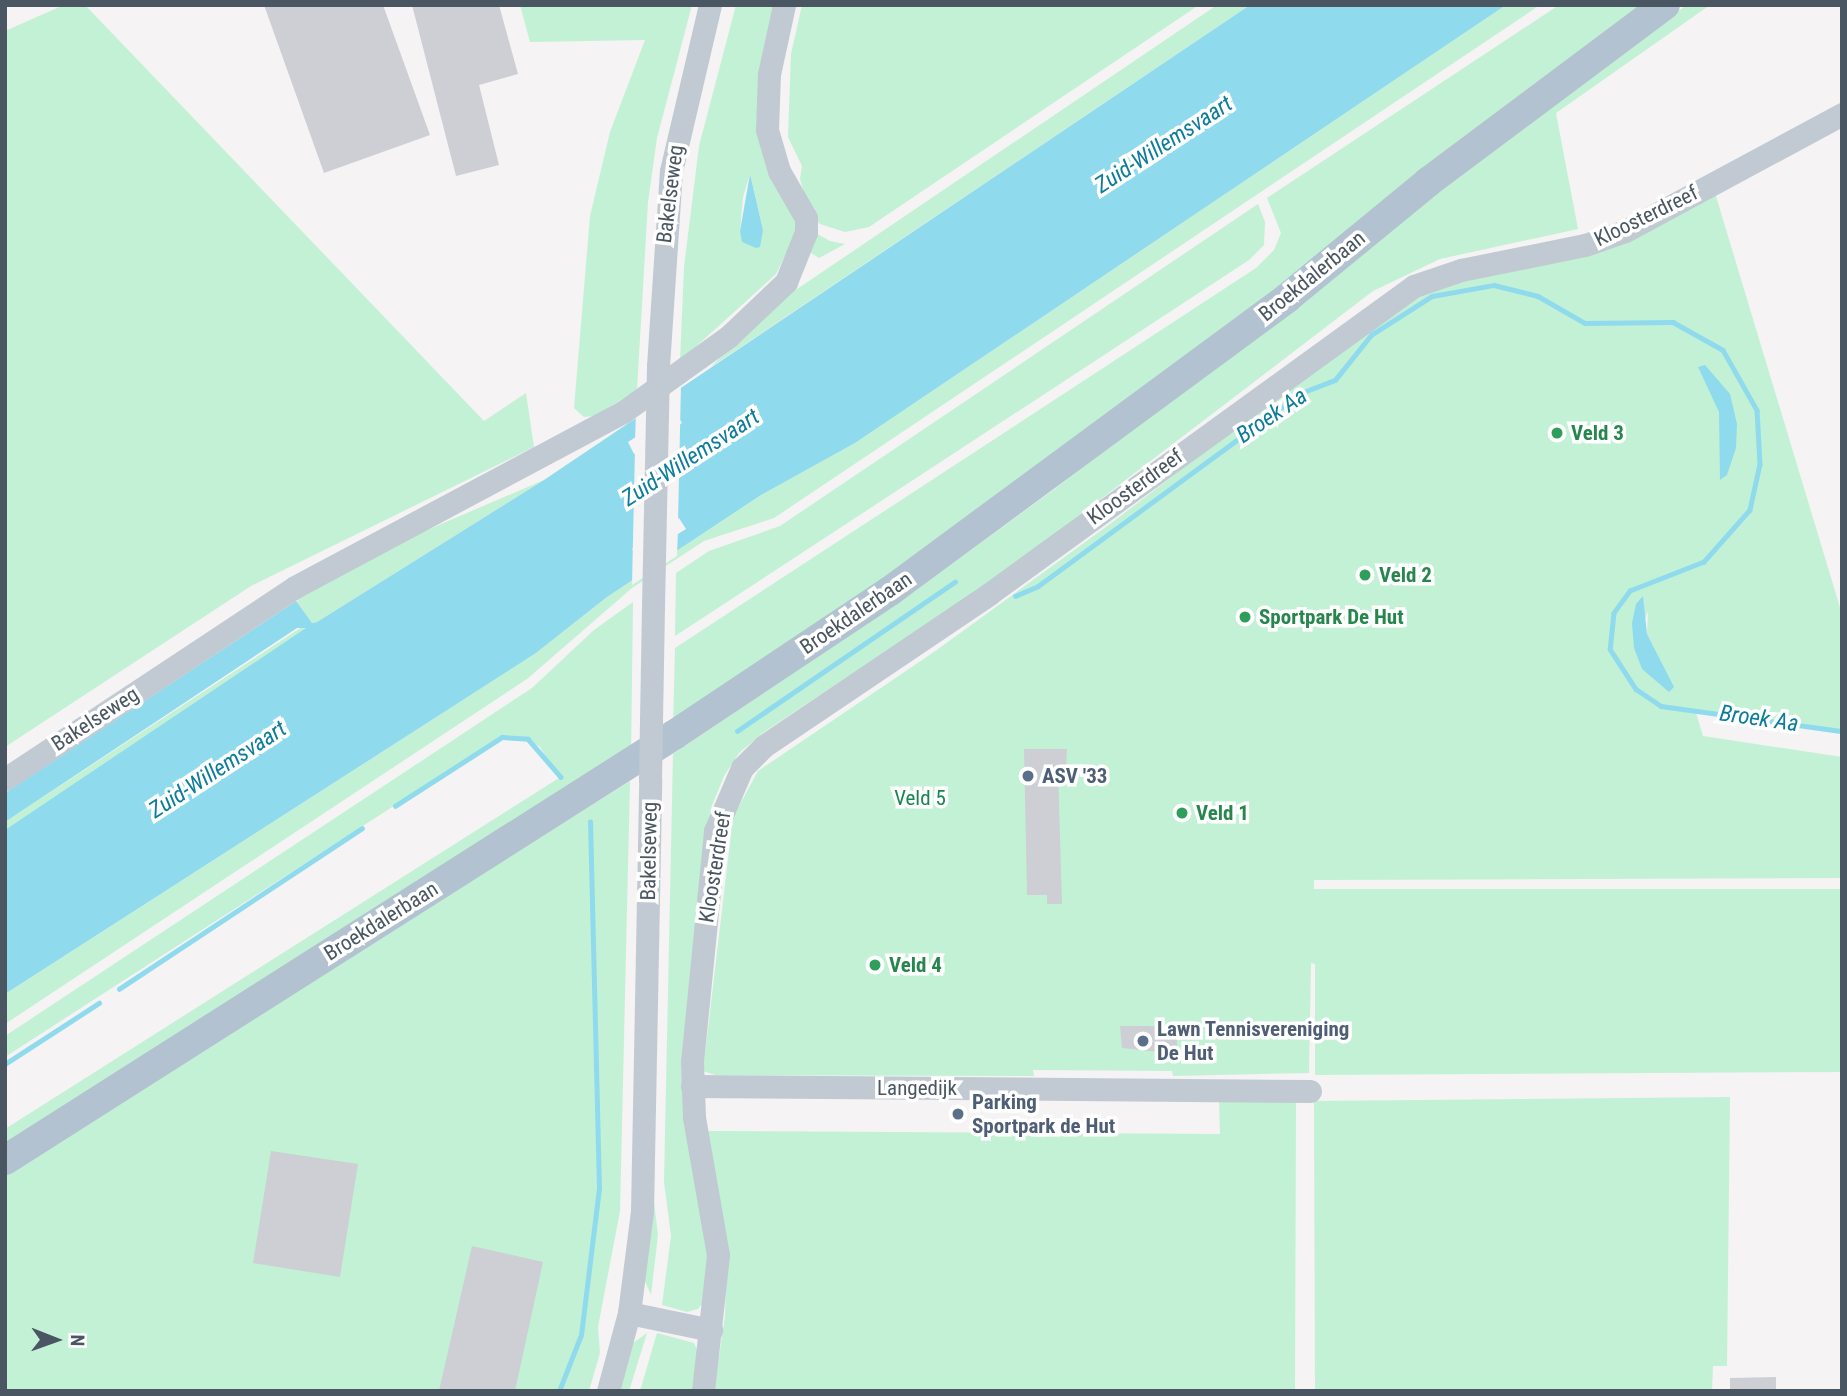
<!DOCTYPE html>
<html>
<head>
<meta charset="utf-8">
<style>
	body { margin:0 }
	#map { position:relative; width:1847px; height:1396px; overflow:hidden; background:#f5f3f3; font-family:"Roboto Condensed",sans-serif }
	div>[style] { position:absolute }
	.green>* { inset:0; background:#c3f1d5 }
	.water>* { inset:0; background:#90daee }
	.pier>* { inset:0; background:#f5f3f3 }
	.stream>* { height:4.5px; margin:-2.25px; padding:0 2.25px; transform-origin:2.25px; border-radius:2.25px; background:#90daee }
	.building>* { inset:0; background:#cdcfd5 }
	.minor>* { height:23px; margin:-11.5px; padding:0 11.5px; transform-origin:11.5px; border-radius:11.5px; background:#c1cad2 }
	.major>* { height:30px; margin:-15px; padding:0 15px; transform-origin:15px; border-radius:15px; background:#b3c2d1 }
	.minor-bridge>* { height:23px; margin:-11.5px; padding:0 11.5px; transform-origin:11.5px; border-radius:11.5px; background:#c1cad2 }
	.dots>* { width:19px; height:19px; translate:-50% -50%; box-sizing:border-box; border:4px solid #fff; border-radius:50% }
	span { translate:-50% -50%; white-space:nowrap; text-align:center; line-height:1.15; -webkit-text-stroke:7px #fff; paint-order:stroke }
	.street-label { font-size:21px; color:#4a5661 }
	.leisure-label { font-size:21px; color:#27864d; font-weight:700 }
	.left { translate:0 -50%; text-align:left }
	.service-label { font-size:21px; color:#4e5e75; font-weight:700 }
	.park-label { font-size:21px; color:#17864f }
	.water-label { font-size:23px; color:#0c7c9b; font-style:italic }
	.frame { position:absolute; inset:0; border:7px solid #4a5661; pointer-events:none }
	.north { position:absolute; left:21px; top:1305px; width:70px; height:70px; -webkit-text-stroke:5px #fff; paint-order:stroke; rotate:91deg; font-size:19px; font-weight:700; line-height:28px; text-align:center; color:#4a5661 }
	.north::after { content:''; display:block; margin:auto; width:24px; height:32px; background:#4a5661; clip-path:polygon(50% 0,100% 100%,50% 72%,0 100%) }
</style>
</head>
<body>
<div id="map">
	<div class="green">
		<i style="clip-path:polygon(64px 5px,85px 5px,484px 421px,526px 393px,534px 447px,251px 586px,5px 747px,5px 31px)"></i>
		<i style="clip-path:polygon(520px 5px,692px 5px,657px 138px,648px 202px,637px 390px,595px 416px,584px 417px,574px 408px,590px 216px,610px 132px,645px 40px,530px 42px)"></i>
		<i style="clip-path:polygon(evenodd,736px 5px,777px 5px,762px 82px,795px 219px,795px 235px,776px 274px,680px 361px,684px 267px,699px 146px,736px 5px,750px 174px,763px 230px,740px 231px,743px 197px,750px 174px)"></i>
		<i style="clip-path:polygon(802px 5px,1199px 5px,869px 227px,845px 232px,820px 224px,810px 214px,800px 179px,802px 166px,788px 137px,791px 54px)"></i>
		<i style="clip-path:polygon(1217px 5px,1250px 5px,711px 367px,769px 308px)"></i>
		<i style="clip-path:polygon(1506px 5px,1540px 5px,774px 518px,704px 541px,632px 588px,527px 679px,5px 1024px,5px 994px,536px 653px,607px 597px,761px 495px,855px 443px)"></i>
		<i style="clip-path:polygon(1559px 5px,1647px 5px,1043px 470px,673px 726px,675px 648px,1256px 268px,1274px 250px,1281px 233px,1267px 198px)"></i>
		<i style="clip-path:polygon(1687px 5px,1710px 5px,1556px 113px,1578px 229px,1440px 259px,1373px 291px,996px 579px,764px 732px,739px 753px,724px 776px,711px 808px,684px 1045px,707px 1231px,707px 1298px,698px 1309px,687px 1312px,662px 1305px,671px 1236px,664px 1182px,673px 754px,915px 591px,1056px 488px,1596px 68px)"></i>
		<i style="clip-path:polygon(evenodd,1715px 193px,1842px 614px,1842px 733px,1696px 713px,1703px 736px,1842px 757px,1842px 878px,1314px 880px,1314px 889px,1842px 889px,1842px 1072px,1315px 1075px,1315px 964px,1311px 963px,1309px 1073px,1173px 1076px,1172px 1071px,1033px 1070px,1034px 1076px,715px 1075px,703px 1071px,733px 817px,758px 771px,934px 652px,1110px 524px,1388px 312px,1417px 296px,1715px 193px,1648px 611px,1647px 634px,1673px 687px,1634px 648px,1648px 611px)"></i>
		<i style="clip-path:polygon(1258px 204px,1265px 222px,1264px 245px,1249px 260px,675px 636px,676px 573px,709px 551px,780px 526px)"></i>
		<i style="clip-path:polygon(814px 232px,830px 241px,845px 244px,819px 258px,808px 251px)"></i>
		<i style="clip-path:polygon(544px 480px,317px 622px,312px 623px,296px 604px,308px 581px)"></i>
		<i style="clip-path:polygon(633px 602px,631px 754px,5px 1146px,5px 1129px,559px 778px,540px 747px,520px 737px,499px 738px,5px 1057px,5px 1036px,532px 688px,594px 630px)"></i>
		<i style="clip-path:polygon(305px 625px,306px 631px,5px 830px,5px 822px)"></i>
		<i style="clip-path:polygon(630px 781px,620px 1211px,598px 1327px,600px 1353px,589px 1391px,5px 1391px,5px 1174px)"></i>
		<i style="clip-path:polygon(1730px 1097px,1727px 1366px,1713px 1366px,1712px 1391px,1315px 1391px,1314px 1101px)"></i>
		<i style="clip-path:polygon(1219px 1100px,1296px 1101px,1295px 1391px,714px 1391px,725px 1316px,727px 1246px,707px 1131px,1220px 1134px)"></i>
		<i style="clip-path:polygon(652px 1185px,658px 1235px,651px 1295px,643px 1277px)"></i>
		<i style="clip-path:polygon(647px 1333px,629px 1391px,616px 1391px,629px 1346px)"></i>
		<i style="clip-path:polygon(657px 1333px,694px 1343px,698px 1352px,694px 1391px,640px 1391px)"></i>
	</div>
	<div class="water">
		<i style="clip-path:polygon(evenodd,1250px 5px,1506px 5px,855px 443px,761px 495px,607px 597px,536px 653px,5px 994px,5px 830px,306px 628px,297px 628px,5px 822px,5px 793px,296px 601px,312px 623px,317px 622px,544px 480px,1250px 5px,675px 412px,682px 423px,634px 454px,628px 442px,675px 412px,1250px 5px,679px 518px,686px 529px,638px 559px,632px 549px,679px 518px)"></i>
		<i style="clip-path:polygon(750px 174px,763px 230px,760px 247px,756px 248px,742px 242px,740px 231px)"></i>
		<i style="clip-path:polygon(1705px 365px,1730px 394px,1737px 424px,1736px 448px,1727px 475px,1720px 480px,1719px 412px,1698px 367px)"></i>
		<i style="clip-path:polygon(1643px 596px,1647px 634px,1674px 687px,1669px 692px,1642px 669px,1634px 648px,1632px 623px,1636px 604px)"></i>
	</div>
	<div class="pier">
		<i style="clip-path:polygon(681px 384px,678px 523px,636px 550px,640px 555px,678px 529px,677px 556px,632px 585px,635px 448px,677px 422px,673px 416px,635px 441px,636px 411px)"></i>
	</div>
	<div class="stream">
		<i style="left:1015px;top:596px;width:25px;rotate:-23deg"></i>
		<i style="left:1038px;top:586px;width:326px;rotate:-36.3deg"></i>
		<i style="left:1301px;top:393px;width:36px;rotate:-21deg"></i>
		<i style="left:1335px;top:380px;width:58px;rotate:-51.3deg"></i>
		<i style="left:1371px;top:335px;width:72px;rotate:-32.6deg"></i>
		<i style="left:1432px;top:296px;width:63px;rotate:-10.1deg"></i>
		<i style="left:1494px;top:285px;width:45px;rotate:14deg"></i>
		<i style="left:1538px;top:296px;width:54px;rotate:29.9deg"></i>
		<i style="left:1585px;top:323px;width:88px;rotate:-0.7deg"></i>
		<i style="left:1673px;top:322px;width:57px;rotate:29.2deg"></i>
		<i style="left:1723px;top:350px;width:69px;rotate:60.5deg"></i>
		<i style="left:1757px;top:410px;width:54px;rotate:86.8deg"></i>
		<i style="left:1760px;top:464px;width:47px;rotate:102.3deg"></i>
		<i style="left:1750px;top:510px;width:69px;rotate:131.5deg"></i>
		<i style="left:1704px;top:562px;width:79px;rotate:158.6deg"></i>
		<i style="left:1630px;top:591px;width:27px;rotate:126deg"></i>
		<i style="left:1614px;top:613px;width:36px;rotate:96deg"></i>
		<i style="left:1610px;top:649px;width:48px;rotate:57deg"></i>
		<i style="left:1636px;top:689px;width:30px;rotate:34deg"></i>
		<i style="left:1661px;top:706px;width:183px;rotate:7.9deg"></i>
		<i style="left:737px;top:731px;width:264px;rotate:-34.4deg"></i>
		<i style="left:395px;top:806px;width:127px;rotate:-32.8deg"></i>
		<i style="left:502px;top:737px;width:26px;rotate:4deg"></i>
		<i style="left:528px;top:739px;width:50px;rotate:49deg"></i>
		<i style="left:119px;top:989px;width:291px;rotate:-33.5deg"></i>
		<i style="left:5px;top:1064px;width:112px;rotate:-33deg"></i>
		<i style="left:559px;top:1391px;width:60px;rotate:-68.6deg"></i>
		<i style="left:581px;top:1335px;width:147px;rotate:-83deg"></i>
		<i style="left:599px;top:1189px;width:367px;rotate:-91.4deg"></i>
	</div>
	<div class="building">
		<i style="clip-path:polygon(264px 5px,383px 5px,430px 135px,324px 173px)"></i>
		<i style="clip-path:polygon(412px 5px,499px 5px,518px 74px,479px 85px,499px 165px,456px 176px)"></i>
		<i style="clip-path:polygon(1024px 749px,1067px 749px,1066px 770px,1058px 770px,1062px 904px,1047px 904px,1047px 895px,1027px 895px)"></i>
		<i style="clip-path:polygon(1120px 1026px,1162px 1026px,1162px 1035px,1177px 1035px,1177px 1054px,1122px 1048px)"></i>
		<i style="clip-path:polygon(271px 1151px,358px 1164px,340px 1277px,253px 1263px)"></i>
		<i style="clip-path:polygon(472px 1246px,543px 1262px,515px 1391px,439px 1391px)"></i>
		<i style="clip-path:polygon(1776px 1377px,1776px 1391px,1730px 1391px,1730px 1378px)"></i>
	</div>
	<div class="minor">
		<i style="left:658px;top:366px;width:195px;rotate:-86.2deg"></i>
		<i style="left:671px;top:171px;width:171px;rotate:-76.8deg"></i>
		<i style="left:651px;top:721px;width:115px;rotate:-89deg"></i>
		<i style="left:5px;top:779px;width:348px;rotate:-33.5deg"></i>
		<i style="left:295px;top:587px;width:372px;rotate:-28.1deg"></i>
		<i style="left:623px;top:412px;width:130px;rotate:-35.6deg"></i>
		<i style="left:729px;top:336px;width:79px;rotate:-43.5deg"></i>
		<i style="left:786px;top:282px;width:54px;rotate:-68.2deg"></i>
		<i style="left:806px;top:232px;width:14px;rotate:-90deg"></i>
		<i style="left:806px;top:218px;width:54px;rotate:-119.9deg"></i>
		<i style="left:779px;top:171px;width:43px;rotate:-106.3deg"></i>
		<i style="left:767px;top:130px;width:56px;rotate:-88deg"></i>
		<i style="left:769px;top:74px;width:71px;rotate:-77.7deg"></i>
		<i style="left:692px;top:1086px;width:618px;rotate:0.46deg"></i>
		<i style="left:629px;top:1313px;width:84px;rotate:11.7deg"></i>
		<i style="left:608px;top:1391px;width:81px;rotate:-74.9deg"></i>
		<i style="left:629px;top:1313px;width:103px;rotate:-82.7deg"></i>
		<i style="left:642px;top:1211px;width:432px;rotate:-88.9deg"></i>
		<i style="left:703px;top:1391px;width:137px;rotate:-83.7deg"></i>
		<i style="left:718px;top:1255px;width:140px;rotate:-99.9deg"></i>
		<i style="left:694px;top:1117px;width:55px;rotate:-92.1deg"></i>
		<i style="left:692px;top:1062px;width:232px;rotate:-84.3deg"></i>
		<i style="left:715px;top:831px;width:69px;rotate:-66.8deg"></i>
		<i style="left:742px;top:768px;width:31px;rotate:-45deg"></i>
		<i style="left:764px;top:746px;width:272px;rotate:-34deg"></i>
		<i style="left:989px;top:594px;width:525px;rotate:-35.93deg"></i>
		<i style="left:1414px;top:286px;width:50px;rotate:-18.8deg"></i>
		<i style="left:1461px;top:270px;width:126px;rotate:-11.4deg"></i>
		<i style="left:1585px;top:245px;width:42px;rotate:-19.3deg"></i>
		<i style="left:1625px;top:231px;width:247px;rotate:-28.3deg"></i>
	</div>
	<div class="major">
		<i style="left:5px;top:1160px;width:793px;rotate:-32.43deg"></i>
		<i style="left:674px;top:735px;width:260px;rotate:-33.7deg"></i>
		<i style="left:890px;top:591px;width:493px;rotate:-36.4deg"></i>
		<i style="left:1287px;top:298px;width:183px;rotate:-39.4deg"></i>
		<i style="left:1428px;top:182px;width:296px;rotate:-36.8deg"></i>
	</div>
	<div class="minor-bridge">
		<i style="left:653px;top:606px;width:240px;rotate:-88.8deg"></i>
		<i style="left:650px;top:779px;width:58px;rotate:-89deg"></i>
	</div>
	<div class="dots">
		<i style="left:1557px;top:433px;background:#2e9e5b"></i>
		<i style="left:1365px;top:575px;background:#2e9e5b"></i>
		<i style="left:1245px;top:617px;background:#2e9e5b"></i>
		<i style="left:1028px;top:776px;background:#5c6f8a"></i>
		<i style="left:1182px;top:813px;background:#2e9e5b"></i>
		<i style="left:875px;top:965px;background:#2e9e5b"></i>
		<i style="left:1143px;top:1041px;background:#5c6f8a"></i>
		<i style="left:958px;top:1114px;background:#5c6f8a"></i>
	</div>
	<div class="street-label">
		<span style="left:670px;top:194px;rotate:-83deg">Bakelseweg</span>
		<span style="left:1646px;top:216px;rotate:-26deg">Kloosterdreef</span>
		<span style="left:1312px;top:276px;rotate:-39deg">Broekdalerbaan</span>
		<span style="left:1135px;top:487px;rotate:-36deg">Kloosterdreef</span>
		<span style="left:856px;top:613px;rotate:-34deg">Broekdalerbaan</span>
		<span style="left:95px;top:719px;rotate:-33deg">Bakelseweg</span>
		<span style="left:649px;top:851px;rotate:-89deg">Bakelseweg</span>
		<span style="left:715px;top:867px;rotate:-81deg">Kloosterdreef</span>
		<span style="left:381px;top:921px;rotate:-32deg">Broekdalerbaan</span>
		<span style="left:917px;top:1088px">Langedijk</span>
	</div>
	<div class="leisure-label">
		<span class="left" style="left:1571px;top:433px">Veld 3</span>
		<span class="left" style="left:1379px;top:575px">Veld 2</span>
		<span class="left" style="left:1259px;top:617px">Sportpark De Hut</span>
		<span class="left" style="left:1196px;top:813px">Veld 1</span>
		<span class="left" style="left:889px;top:965px">Veld 4</span>
	</div>
	<div class="service-label">
		<span class="left" style="left:1042px;top:776px">ASV '33</span>
		<span class="left" style="left:1157px;top:1041px">Lawn Tennisvereniging<br>De Hut</span>
		<span class="left" style="left:972px;top:1114px">Parking<br>Sportpark de Hut</span>
	</div>
	<div class="park-label">
		<span style="left:920px;top:798px">Veld 5</span>
	</div>
	<div class="water-label">
		<span style="left:1164px;top:145px;rotate:-33deg">Zuid-Willemsvaart</span>
		<span style="left:1272px;top:416px;rotate:-34deg">Broek Aa</span>
		<span style="left:691px;top:458px;rotate:-33deg">Zuid-Willemsvaart</span>
		<span style="left:1759px;top:719px;rotate:8deg">Broek Aa</span>
		<span style="left:218px;top:770px;rotate:-33deg">Zuid-Willemsvaart</span>
	</div>
	<div class="frame"></div>
	<div class="north">N</div>
</div>
</body>
</html>
